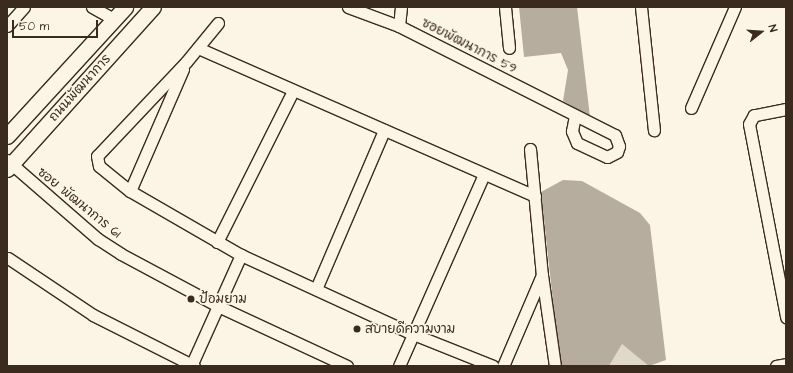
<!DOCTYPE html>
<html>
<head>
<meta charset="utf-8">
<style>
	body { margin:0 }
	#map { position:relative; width:793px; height:373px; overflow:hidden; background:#fcf5e5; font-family:"Architects Daughter","Playpen Sans Thai",sans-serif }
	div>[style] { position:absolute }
	.green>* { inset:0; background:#e0d8c8 }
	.water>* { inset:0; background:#b7ad9e }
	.roads { filter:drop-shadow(1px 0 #3b2a1e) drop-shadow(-1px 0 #3b2a1e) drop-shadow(0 1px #3b2a1e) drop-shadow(0 -1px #3b2a1e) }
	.street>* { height:11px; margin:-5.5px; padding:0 5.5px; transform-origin:5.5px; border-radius:5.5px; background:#fcf5e5 }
	.secondary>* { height:15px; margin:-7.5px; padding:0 7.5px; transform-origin:7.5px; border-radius:7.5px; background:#fcf5e5 }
	.dots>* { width:11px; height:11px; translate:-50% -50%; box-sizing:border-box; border:2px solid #fcf5e5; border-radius:50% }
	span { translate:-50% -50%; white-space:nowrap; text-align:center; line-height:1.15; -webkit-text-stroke:3.5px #fcf5e5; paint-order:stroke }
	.street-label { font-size:13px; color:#3b2a1e }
	.poi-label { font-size:13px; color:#3b2a1e }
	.left { translate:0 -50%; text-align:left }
	.frame { position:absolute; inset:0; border:8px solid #3b2a1e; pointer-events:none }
	.north { position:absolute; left:741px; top:12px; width:40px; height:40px; -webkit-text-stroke:3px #fcf5e5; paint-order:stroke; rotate:73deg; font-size:11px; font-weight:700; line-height:16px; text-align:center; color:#3b2a1e }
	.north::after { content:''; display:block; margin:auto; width:14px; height:18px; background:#3b2a1e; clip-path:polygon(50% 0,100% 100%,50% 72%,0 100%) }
	.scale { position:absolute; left:12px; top:20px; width:86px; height:18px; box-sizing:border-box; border:2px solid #3b2a1e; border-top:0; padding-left:5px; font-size:12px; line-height:14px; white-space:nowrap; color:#3b2a1e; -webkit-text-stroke:3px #fcf5e5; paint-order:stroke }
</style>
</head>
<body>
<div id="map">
	<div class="green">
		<i style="clip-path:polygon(622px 344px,651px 366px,609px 366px)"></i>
	</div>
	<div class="water">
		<i style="clip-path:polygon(519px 7px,577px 7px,590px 117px,563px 101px,568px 70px,561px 53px,524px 57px)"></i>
		<i style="clip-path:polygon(563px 180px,582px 181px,640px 213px,650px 225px,666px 360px,649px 366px,622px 344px,609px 366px,560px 366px,541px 192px)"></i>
	</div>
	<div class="roads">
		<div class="street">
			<i style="left:92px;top:7px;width:25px;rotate:29deg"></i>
			<i style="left:348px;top:7px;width:54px;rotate:20.4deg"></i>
			<i style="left:399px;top:26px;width:242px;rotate:26.8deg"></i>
			<i style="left:615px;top:135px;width:12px;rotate:70deg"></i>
			<i style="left:619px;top:146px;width:6px;rotate:108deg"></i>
			<i style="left:617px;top:152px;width:11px;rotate:153deg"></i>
			<i style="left:607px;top:157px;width:33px;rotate:-155deg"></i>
			<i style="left:577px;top:143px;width:13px;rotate:-113deg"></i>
			<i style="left:572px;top:131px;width:16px;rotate:-79deg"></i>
			<i style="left:505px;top:7px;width:41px;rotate:84.4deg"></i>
			<i style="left:641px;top:7px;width:124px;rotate:84deg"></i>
			<i style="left:218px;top:23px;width:50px;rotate:129.4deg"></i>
			<i style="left:186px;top:62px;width:129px;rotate:133.4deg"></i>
			<i style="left:97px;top:156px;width:10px;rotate:79deg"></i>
			<i style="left:99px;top:166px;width:40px;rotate:39deg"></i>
			<i style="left:130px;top:191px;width:128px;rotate:30deg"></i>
			<i style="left:241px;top:255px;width:189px;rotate:24.7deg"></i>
			<i style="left:413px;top:334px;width:86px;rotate:21.8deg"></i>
			<i style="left:7px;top:26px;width:25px;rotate:-48deg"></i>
			<i style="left:399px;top:26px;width:19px;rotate:-84deg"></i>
			<i style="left:198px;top:48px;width:368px;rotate:23.7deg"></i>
			<i style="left:691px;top:108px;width:110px;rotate:-66.5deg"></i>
			<i style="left:786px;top:109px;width:33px;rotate:169deg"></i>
			<i style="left:754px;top:115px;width:10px;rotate:119deg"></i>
			<i style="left:749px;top:124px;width:197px;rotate:79.1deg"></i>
			<i style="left:530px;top:149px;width:127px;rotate:84.6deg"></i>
			<i style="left:542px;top:275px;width:92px;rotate:81.9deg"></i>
			<i style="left:7px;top:160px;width:121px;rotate:41deg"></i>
			<i style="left:98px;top:239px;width:27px;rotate:33deg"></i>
			<i style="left:121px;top:254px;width:112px;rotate:28.2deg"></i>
			<i style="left:220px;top:307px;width:140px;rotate:24.9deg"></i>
			<i style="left:130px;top:191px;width:133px;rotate:-66.5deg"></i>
			<i style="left:217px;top:242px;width:169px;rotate:-63.3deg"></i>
			<i style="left:8px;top:258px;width:102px;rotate:33.8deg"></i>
			<i style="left:93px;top:315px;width:113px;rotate:26.8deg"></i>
			<i style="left:316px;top:289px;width:173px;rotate:-66.8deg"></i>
			<i style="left:191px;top:366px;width:122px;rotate:-65.8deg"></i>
			<i style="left:399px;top:366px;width:210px;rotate:-66.1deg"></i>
			<i style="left:503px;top:366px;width:99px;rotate:-66.8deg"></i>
			<i style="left:776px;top:366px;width:10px;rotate:-11deg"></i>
		</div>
		<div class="secondary">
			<i style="left:7px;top:136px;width:175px;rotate:-47.5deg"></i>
			<i style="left:7px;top:169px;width:218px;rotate:-48deg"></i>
		</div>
	</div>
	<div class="dots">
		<i style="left:191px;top:299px;background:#3b2a1e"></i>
		<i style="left:357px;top:329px;background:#3b2a1e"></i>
	</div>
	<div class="street-label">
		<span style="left:469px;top:46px;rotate:27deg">ซอยพัฒนาการ 59</span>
		<span style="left:80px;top:88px;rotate:-48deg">ถนนพัฒนาการ</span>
		<span style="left:79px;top:203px;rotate:39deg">ซอย พัฒนาการ 61</span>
	</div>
	<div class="poi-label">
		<span class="left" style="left:199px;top:299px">ป้อมยาม</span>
		<span class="left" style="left:365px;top:329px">สบายดีความงาม</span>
	</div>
	<div class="frame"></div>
	<div class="north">N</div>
	<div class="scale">50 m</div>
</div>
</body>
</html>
